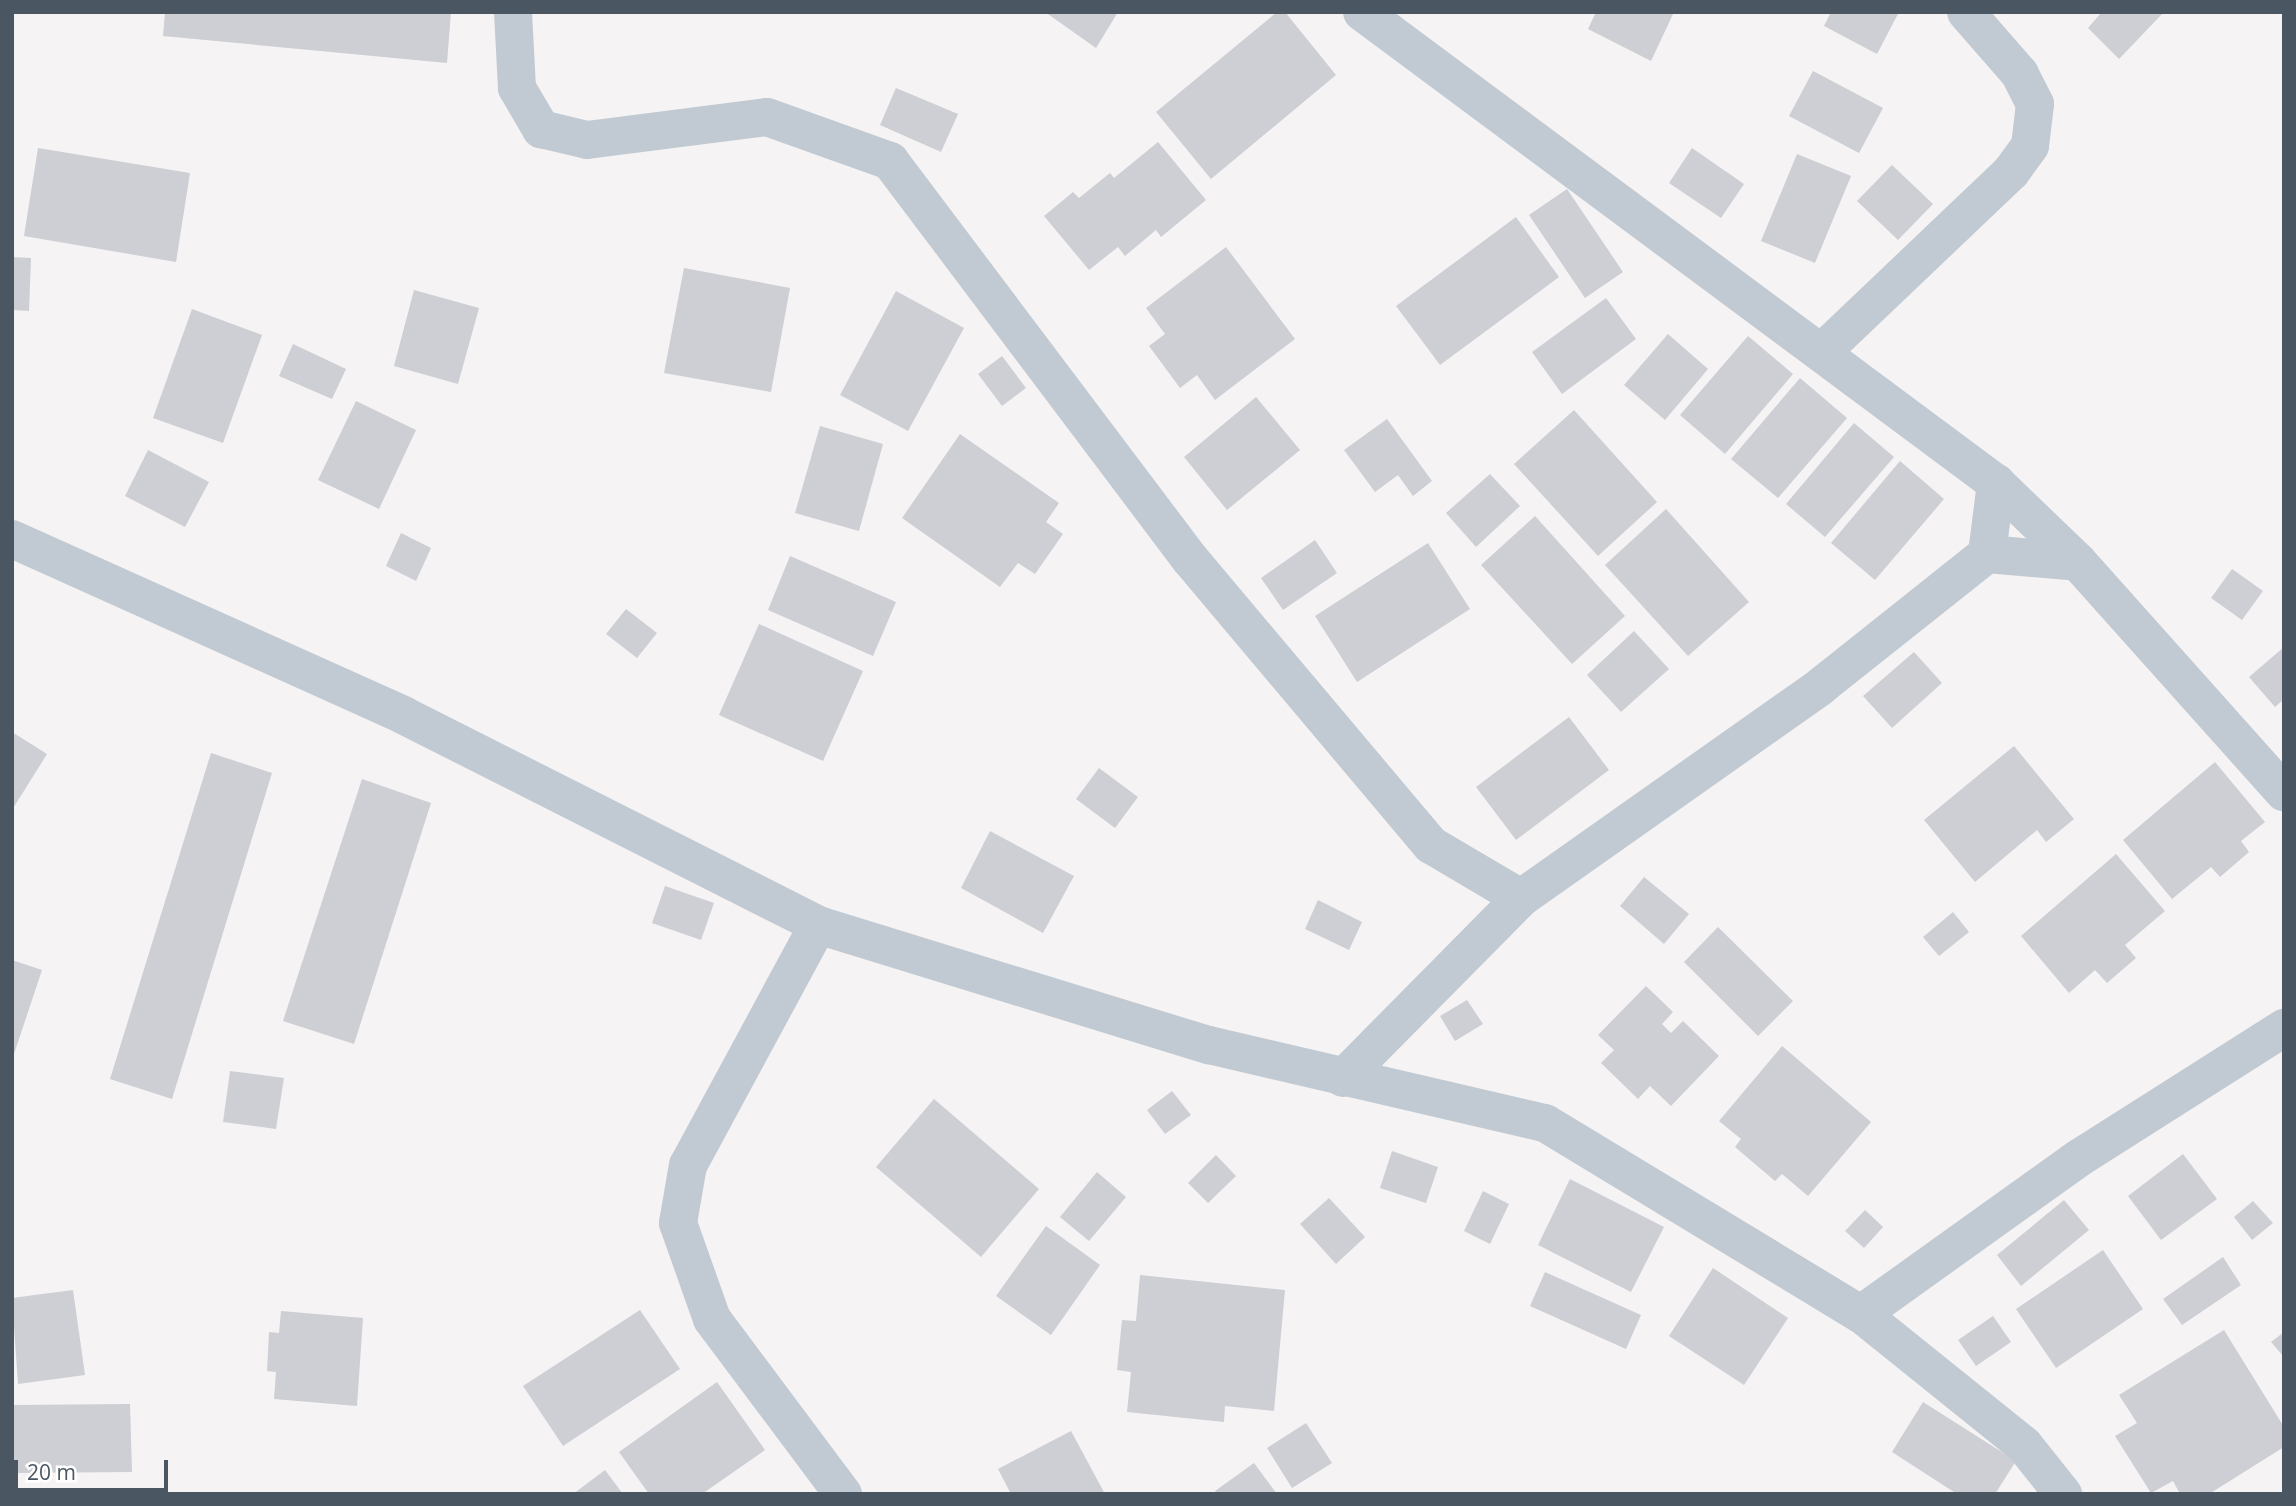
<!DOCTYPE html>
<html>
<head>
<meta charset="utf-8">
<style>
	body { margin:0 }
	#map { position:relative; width:2296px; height:1506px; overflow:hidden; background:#f5f3f3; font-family:"Open Sans",sans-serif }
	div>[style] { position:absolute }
	.building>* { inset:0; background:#cdcfd5 }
	.minor>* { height:38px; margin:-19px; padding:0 19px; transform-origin:19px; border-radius:19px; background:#c1cad2 }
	span { translate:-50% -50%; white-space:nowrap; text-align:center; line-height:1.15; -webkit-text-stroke:5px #fff; paint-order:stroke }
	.frame { position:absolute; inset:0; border:14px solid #4a5661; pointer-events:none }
	.scale { position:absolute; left:14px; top:1460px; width:154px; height:32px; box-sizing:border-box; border:4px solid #4a5661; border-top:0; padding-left:9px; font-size:21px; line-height:24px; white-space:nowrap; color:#4a5661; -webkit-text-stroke:5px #fff; paint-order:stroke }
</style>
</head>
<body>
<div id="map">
	<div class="building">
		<i style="clip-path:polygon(165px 12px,451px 12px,447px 63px,163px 36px)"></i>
		<i style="clip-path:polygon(1045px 12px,1118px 12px,1096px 48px)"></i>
		<i style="clip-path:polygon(1277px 12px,1285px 12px,1336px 75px,1211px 179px,1156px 112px)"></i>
		<i style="clip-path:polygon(1596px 12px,1674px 12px,1651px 61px,1588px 29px)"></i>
		<i style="clip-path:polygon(1831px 12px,1899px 12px,1877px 54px,1824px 26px)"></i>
		<i style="clip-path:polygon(2102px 12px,2164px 12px,2119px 59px,2088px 28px)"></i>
		<i style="clip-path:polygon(1813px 71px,1883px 108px,1859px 153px,1789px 116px)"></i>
		<i style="clip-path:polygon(896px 88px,958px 114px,941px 152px,880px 125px)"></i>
		<i style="clip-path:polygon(1158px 142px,1206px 200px,1161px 237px,1156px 230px,1125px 256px,1118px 247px,1089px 270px,1044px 216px,1073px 192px,1079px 198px,1110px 173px,1114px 178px)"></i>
		<i style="clip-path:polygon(38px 148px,190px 173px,176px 262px,24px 236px)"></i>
		<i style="clip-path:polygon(1692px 148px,1744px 184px,1721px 218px,1669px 183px)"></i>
		<i style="clip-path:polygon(1797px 154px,1851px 176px,1815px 263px,1761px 241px)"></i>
		<i style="clip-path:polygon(1892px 165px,1933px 204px,1898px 240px,1857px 201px)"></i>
		<i style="clip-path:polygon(1567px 189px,1623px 272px,1585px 298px,1529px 215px)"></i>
		<i style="clip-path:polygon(1516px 217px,1559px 277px,1440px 365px,1396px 306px)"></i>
		<i style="clip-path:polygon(1226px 247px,1295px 339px,1215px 400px,1197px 375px,1180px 388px,1149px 346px,1165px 334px,1146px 308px)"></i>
		<i style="clip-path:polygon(12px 257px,31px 258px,29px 311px,12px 310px)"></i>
		<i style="clip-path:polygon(684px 268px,790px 288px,771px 392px,664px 373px)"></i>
		<i style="clip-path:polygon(414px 290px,479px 308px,458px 384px,394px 366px)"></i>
		<i style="clip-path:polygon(896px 291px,964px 328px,908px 431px,840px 395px)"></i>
		<i style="clip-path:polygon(1606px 298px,1636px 339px,1562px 394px,1532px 352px)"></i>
		<i style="clip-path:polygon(192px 309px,262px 335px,223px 443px,153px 418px)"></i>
		<i style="clip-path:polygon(1668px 334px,1708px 369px,1665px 420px,1624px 385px)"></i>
		<i style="clip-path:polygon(1748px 336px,1793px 374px,1725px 454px,1680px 415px)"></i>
		<i style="clip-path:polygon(293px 344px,346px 369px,332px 399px,279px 376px)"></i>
		<i style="clip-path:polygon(1002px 356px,1026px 388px,1002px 406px,978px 374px)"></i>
		<i style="clip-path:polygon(1800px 378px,1847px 418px,1778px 498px,1731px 459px)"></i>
		<i style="clip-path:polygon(1256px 397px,1300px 450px,1227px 510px,1184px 457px)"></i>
		<i style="clip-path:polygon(356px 401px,416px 430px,379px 509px,318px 480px)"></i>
		<i style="clip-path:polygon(1574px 410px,1657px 502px,1598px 556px,1514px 464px)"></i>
		<i style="clip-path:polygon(1387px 419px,1432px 481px,1413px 496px,1398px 475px,1375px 492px,1344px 450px)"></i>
		<i style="clip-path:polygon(1854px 423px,1894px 457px,1825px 537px,1786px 504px)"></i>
		<i style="clip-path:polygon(820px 426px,883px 444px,859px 531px,795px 513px)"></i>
		<i style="clip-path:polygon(960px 434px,1059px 503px,1046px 522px,1063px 534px,1035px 574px,1018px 563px,1000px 587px,902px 518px)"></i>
		<i style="clip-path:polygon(148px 450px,209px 482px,185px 527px,125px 496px)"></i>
		<i style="clip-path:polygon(1900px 461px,1944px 499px,1875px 580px,1831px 543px)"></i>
		<i style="clip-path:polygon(1490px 474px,1520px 506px,1476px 547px,1446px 513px)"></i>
		<i style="clip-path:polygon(1666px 509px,1749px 602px,1688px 656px,1605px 565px)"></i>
		<i style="clip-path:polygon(1535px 516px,1625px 616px,1572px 664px,1481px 565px)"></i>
		<i style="clip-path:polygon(401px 533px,431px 548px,416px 581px,386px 566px)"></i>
		<i style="clip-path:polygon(1315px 540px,1337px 573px,1283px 610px,1261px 578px)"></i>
		<i style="clip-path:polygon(1428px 543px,1470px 609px,1357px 682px,1315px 616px)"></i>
		<i style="clip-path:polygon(790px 556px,896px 602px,873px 656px,768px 610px)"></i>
		<i style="clip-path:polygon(2232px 569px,2263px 591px,2242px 620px,2211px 598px)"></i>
		<i style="clip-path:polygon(626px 609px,657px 633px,637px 658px,606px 634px)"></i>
		<i style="clip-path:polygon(759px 624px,863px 671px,823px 761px,719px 715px)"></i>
		<i style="clip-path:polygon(1634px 631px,1669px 669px,1621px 712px,1587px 675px)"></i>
		<i style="clip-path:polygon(2284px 647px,2284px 699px,2275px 707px,2249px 677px)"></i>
		<i style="clip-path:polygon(1914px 652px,1942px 683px,1892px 728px,1863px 696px)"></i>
		<i style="clip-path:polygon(1569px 717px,1609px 770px,1516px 840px,1476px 787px)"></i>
		<i style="clip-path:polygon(12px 732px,47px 754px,12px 810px)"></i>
		<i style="clip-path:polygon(2014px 746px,2074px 819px,2046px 842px,2037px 830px,1975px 882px,1924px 820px)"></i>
		<i style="clip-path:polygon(211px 753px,272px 773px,172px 1099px,110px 1079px)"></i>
		<i style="clip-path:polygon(2215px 762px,2265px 822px,2241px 841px,2249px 852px,2220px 877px,2211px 867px,2172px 899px,2123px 840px)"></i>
		<i style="clip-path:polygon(1099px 768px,1138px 797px,1115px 828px,1076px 799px)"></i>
		<i style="clip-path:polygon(362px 779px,431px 803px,354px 1044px,283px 1021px)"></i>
		<i style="clip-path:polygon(990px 831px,1074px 876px,1043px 933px,961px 888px)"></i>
		<i style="clip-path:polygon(2116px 854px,2165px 911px,2125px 945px,2136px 958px,2107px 983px,2095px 970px,2069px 993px,2021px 936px)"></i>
		<i style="clip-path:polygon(1644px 877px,1689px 914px,1664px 944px,1620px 906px)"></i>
		<i style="clip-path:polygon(665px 886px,714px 903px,701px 940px,652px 923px)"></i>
		<i style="clip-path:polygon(1318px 900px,1362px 922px,1349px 950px,1305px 929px)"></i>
		<i style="clip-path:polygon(1953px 912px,1969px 932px,1939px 956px,1923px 937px)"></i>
		<i style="clip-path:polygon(1718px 927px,1793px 1001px,1758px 1036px,1684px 962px)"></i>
		<i style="clip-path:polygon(12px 960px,42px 970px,13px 1057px,12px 1057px)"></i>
		<i style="clip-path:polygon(1646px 986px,1673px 1012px,1662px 1024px,1671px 1033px,1683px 1021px,1719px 1056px,1671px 1106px,1650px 1086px,1638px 1099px,1601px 1063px,1614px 1050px,1598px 1035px)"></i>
		<i style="clip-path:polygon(1467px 1000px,1483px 1024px,1455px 1041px,1440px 1016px)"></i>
		<i style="clip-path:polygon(1782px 1046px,1871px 1122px,1808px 1196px,1782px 1174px,1775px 1181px,1735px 1147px,1741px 1139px,1719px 1121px)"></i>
		<i style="clip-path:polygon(230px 1071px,284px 1078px,276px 1129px,223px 1122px)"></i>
		<i style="clip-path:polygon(1172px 1091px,1191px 1115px,1165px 1134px,1147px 1110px)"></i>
		<i style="clip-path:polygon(934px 1099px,1039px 1189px,981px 1257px,876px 1167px)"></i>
		<i style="clip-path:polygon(1392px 1151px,1438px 1167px,1426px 1203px,1380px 1188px)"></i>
		<i style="clip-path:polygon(2183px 1154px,2217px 1199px,2161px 1240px,2128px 1196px)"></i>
		<i style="clip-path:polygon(1216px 1155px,1236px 1176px,1208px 1203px,1188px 1183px)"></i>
		<i style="clip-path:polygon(1097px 1172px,1126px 1197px,1089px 1241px,1060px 1217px)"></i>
		<i style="clip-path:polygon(1570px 1179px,1664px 1227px,1631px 1292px,1538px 1245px)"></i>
		<i style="clip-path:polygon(1483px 1191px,1509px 1204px,1490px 1244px,1464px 1231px)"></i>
		<i style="clip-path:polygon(1329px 1198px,1365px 1237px,1336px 1264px,1300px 1224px)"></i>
		<i style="clip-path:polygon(2064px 1200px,2089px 1230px,2021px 1286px,1997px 1255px)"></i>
		<i style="clip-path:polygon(2253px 1201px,2273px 1223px,2252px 1240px,2234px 1217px)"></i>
		<i style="clip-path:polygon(1865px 1210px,1883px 1227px,1864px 1248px,1845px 1231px)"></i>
		<i style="clip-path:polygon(1046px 1226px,1100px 1265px,1051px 1335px,996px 1296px)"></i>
		<i style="clip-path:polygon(2103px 1250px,2143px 1309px,2056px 1368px,2016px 1309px)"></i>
		<i style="clip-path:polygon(2223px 1257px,2241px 1285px,2182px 1325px,2163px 1299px)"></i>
		<i style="clip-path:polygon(1713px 1268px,1788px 1318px,1744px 1385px,1669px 1336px)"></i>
		<i style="clip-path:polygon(1545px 1272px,1641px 1315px,1626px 1349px,1530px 1306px)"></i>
		<i style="clip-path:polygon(1140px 1275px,1285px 1290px,1274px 1411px,1225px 1406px,1224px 1422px,1127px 1412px,1131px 1372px,1117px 1370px,1122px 1320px,1136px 1321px)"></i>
		<i style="clip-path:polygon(73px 1290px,85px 1375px,18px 1384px,12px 1298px)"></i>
		<i style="clip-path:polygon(640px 1310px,680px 1369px,563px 1446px,523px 1386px)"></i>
		<i style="clip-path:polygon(281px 1311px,363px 1318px,357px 1406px,274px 1399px,276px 1372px,267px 1371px,269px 1332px,279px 1333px)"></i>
		<i style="clip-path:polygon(1993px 1316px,2011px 1342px,1976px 1366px,1958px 1340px)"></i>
		<i style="clip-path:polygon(2224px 1330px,2284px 1427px,2284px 1447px,2209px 1494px,2180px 1494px,2173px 1481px,2151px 1493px,2115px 1436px,2137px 1423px,2119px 1395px)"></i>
		<i style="clip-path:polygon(2284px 1332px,2284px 1357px,2271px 1342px)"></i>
		<i style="clip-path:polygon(717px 1382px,765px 1450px,702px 1494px,649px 1494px,619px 1452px)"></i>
		<i style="clip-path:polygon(1923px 1402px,2016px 1461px,1995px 1494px,1957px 1494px,1892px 1452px)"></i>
		<i style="clip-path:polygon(130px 1404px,132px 1472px,12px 1473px,12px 1405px)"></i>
		<i style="clip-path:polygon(1306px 1423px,1332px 1463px,1292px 1488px,1267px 1448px)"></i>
		<i style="clip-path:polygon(1071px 1431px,1105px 1494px,1011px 1494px,998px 1469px)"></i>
		<i style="clip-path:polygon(1254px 1463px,1277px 1494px,1217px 1494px,1215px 1491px)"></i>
		<i style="clip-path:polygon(605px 1470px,623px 1494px,573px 1494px)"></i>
	</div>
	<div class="minor">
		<i style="left:513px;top:12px;width:76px;rotate:87deg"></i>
		<i style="left:517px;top:88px;width:48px;rotate:59.7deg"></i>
		<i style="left:541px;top:129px;width:47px;rotate:13.4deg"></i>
		<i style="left:587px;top:140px;width:181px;rotate:-7.3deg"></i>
		<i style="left:767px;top:117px;width:131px;rotate:19.7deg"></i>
		<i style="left:890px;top:161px;width:498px;rotate:53deg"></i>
		<i style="left:1190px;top:559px;width:374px;rotate:49.9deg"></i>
		<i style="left:1431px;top:845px;width:104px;rotate:30.5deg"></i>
		<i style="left:1362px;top:12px;width:790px;rotate:36.61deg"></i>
		<i style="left:1996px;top:483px;width:114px;rotate:43.9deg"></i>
		<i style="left:2078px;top:562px;width:309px;rotate:48.2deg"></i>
		<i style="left:1823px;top:351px;width:260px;rotate:-43.6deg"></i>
		<i style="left:2011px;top:172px;width:32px;rotate:-54deg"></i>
		<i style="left:2030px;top:146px;width:42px;rotate:-83.2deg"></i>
		<i style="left:2035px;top:104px;width:34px;rotate:-117deg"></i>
		<i style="left:2020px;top:74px;width:82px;rotate:-131.1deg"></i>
		<i style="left:12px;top:539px;width:429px;rotate:24.2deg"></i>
		<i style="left:403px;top:715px;width:465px;rotate:26.8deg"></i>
		<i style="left:818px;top:925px;width:409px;rotate:17.1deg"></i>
		<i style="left:1209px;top:1045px;width:345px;rotate:13.1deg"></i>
		<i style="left:1545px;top:1123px;width:369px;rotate:31.2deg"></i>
		<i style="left:1861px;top:1314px;width:209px;rotate:38.8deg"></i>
		<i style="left:2024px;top:1445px;width:63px;rotate:51.5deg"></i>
		<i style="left:1987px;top:554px;width:72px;rotate:-82.8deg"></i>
		<i style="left:818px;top:925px;width:273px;rotate:118.4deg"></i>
		<i style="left:688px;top:1165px;width:59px;rotate:99.8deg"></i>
		<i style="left:678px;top:1223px;width:102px;rotate:70.5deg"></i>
		<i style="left:712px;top:1319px;width:219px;rotate:53.2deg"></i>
		<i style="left:1343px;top:1078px;width:253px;rotate:-45.3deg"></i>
		<i style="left:1521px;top:898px;width:367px;rotate:-35.2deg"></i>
		<i style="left:1821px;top:686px;width:212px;rotate:-38.5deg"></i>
		<i style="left:1987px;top:554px;width:91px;rotate:5deg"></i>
		<i style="left:1861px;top:1314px;width:268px;rotate:-35.6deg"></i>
		<i style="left:2079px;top:1158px;width:243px;rotate:-32.4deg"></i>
	</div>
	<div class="frame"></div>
	<div class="scale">20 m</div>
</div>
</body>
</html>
